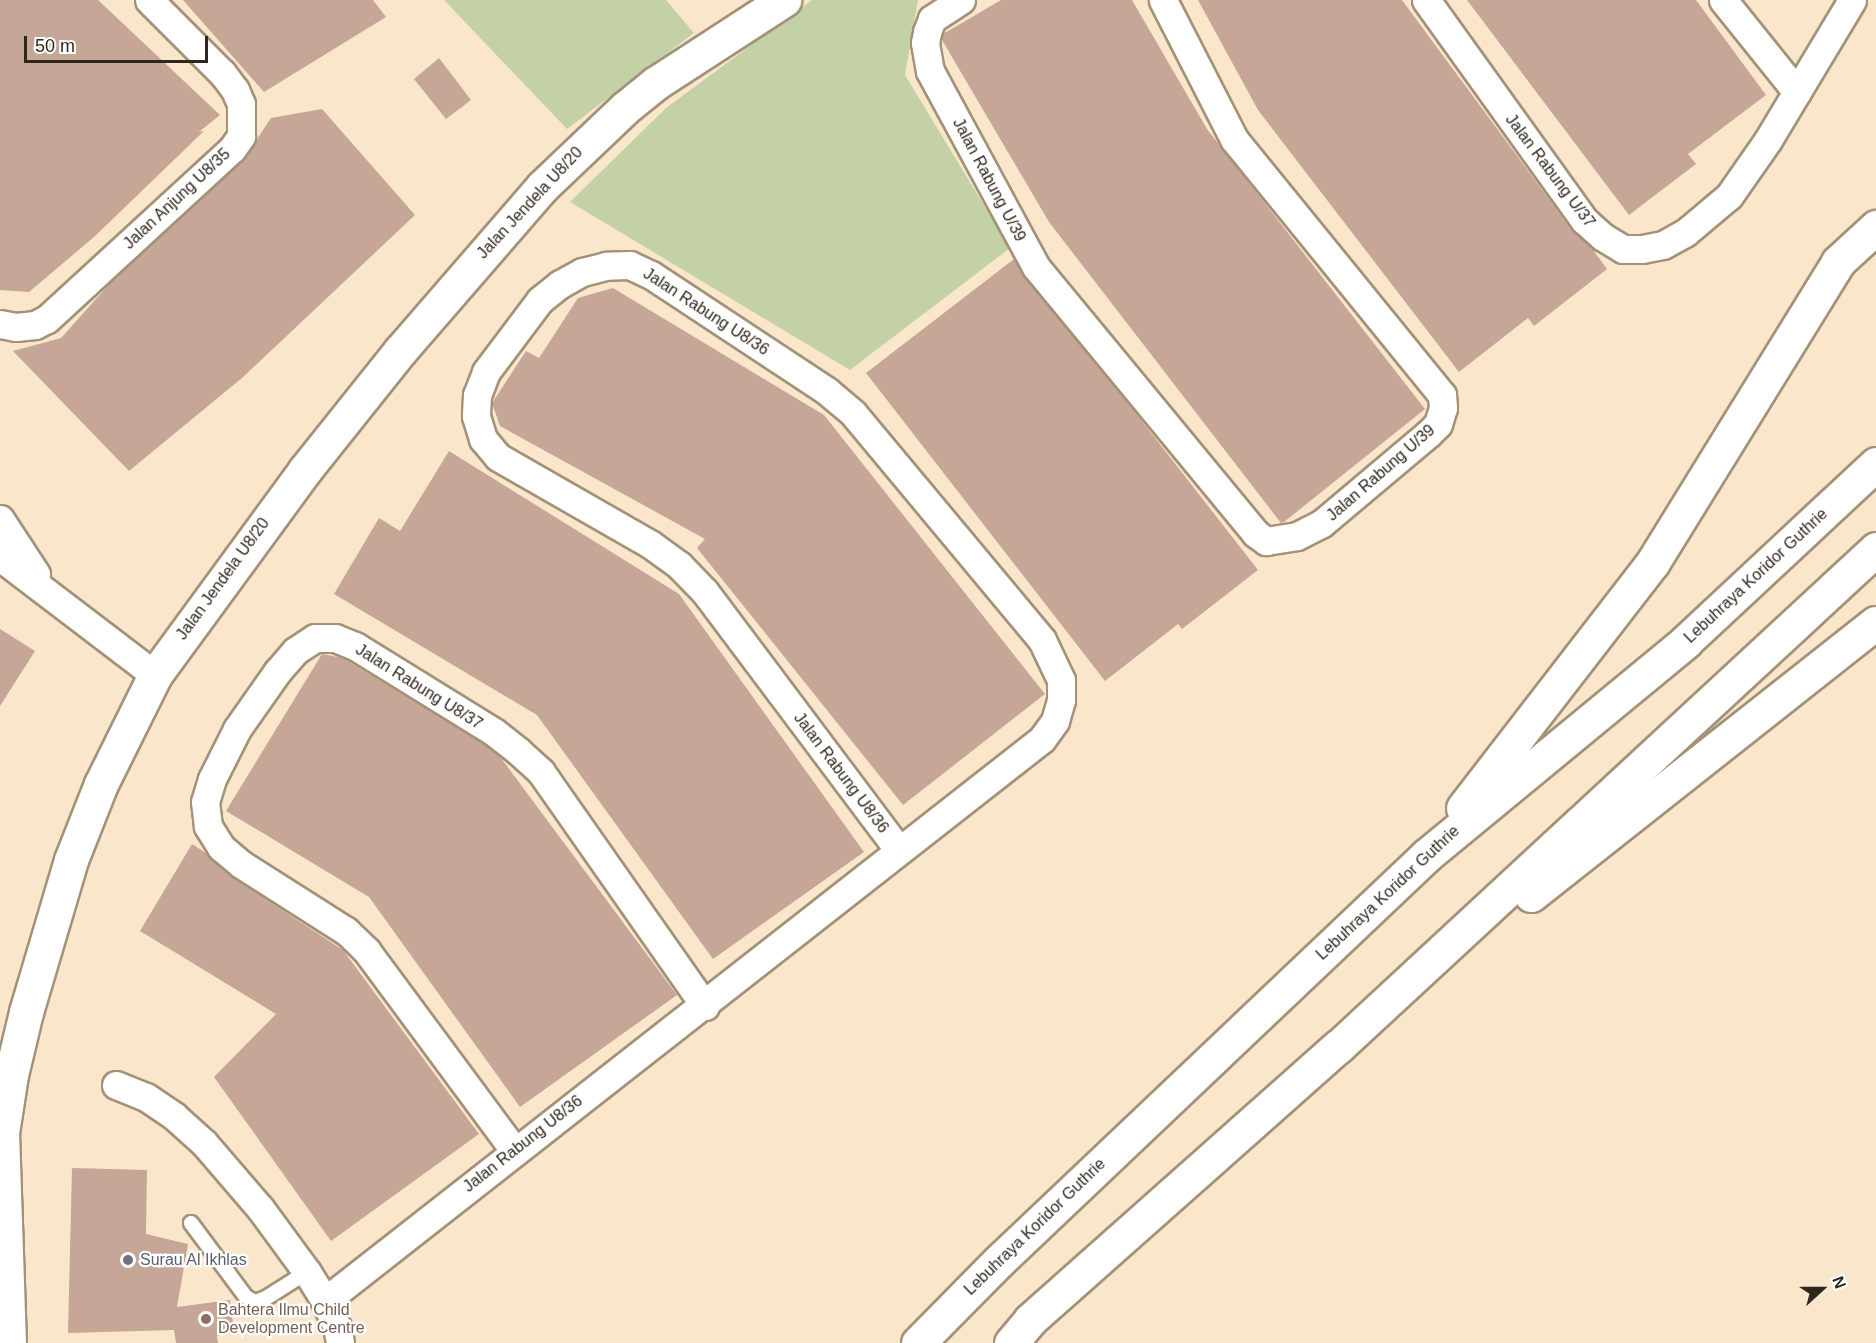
<!DOCTYPE html>
<html>
<head>
<meta charset="utf-8">
<style>
	body { margin:0 }
	#map { position:relative; width:1876px; height:1343px; overflow:hidden; background:#fae7cb; font-family:Helvetica,sans-serif }
	div>[style] { position:absolute }
	.green>* { inset:0; background:#c4d1a7 }
	.building>* { inset:0; background:#c5a697 }
	.roads { filter:drop-shadow(2px 0 #a39278) drop-shadow(-2px 0 #a39278) drop-shadow(0 2px #a39278) drop-shadow(0 -2px #a39278) }
	.lane>* { height:14px; margin:-7px; padding:0 7px; transform-origin:7px; border-radius:7px; background:#fff }
	.street>* { height:27px; margin:-13.5px; padding:0 13.5px; transform-origin:13.5px; border-radius:13.5px; background:#fff }
	.secondary>* { height:33px; margin:-16.5px; padding:0 16.5px; transform-origin:16.5px; border-radius:16.5px; background:#fff }
	.highway>* { height:33px; margin:-16.5px; padding:0 16.5px; transform-origin:16.5px; border-radius:16.5px; background:#fff }
	.dots>* { width:16px; height:16px; translate:-50% -50%; box-sizing:border-box; border:3px solid #fff; border-radius:50% }
	span { translate:-50% -50%; white-space:nowrap; text-align:center; line-height:1.15; -webkit-text-stroke:4.5px #fff; paint-order:stroke }
	.street-label { font-size:16px; color:#2e271d }
	.worship-label { font-size:16px; color:#5b616d }
	.left { translate:0 -50%; text-align:left }
	.education-label { font-size:16px; color:#785e54 }
	.north { position:absolute; left:1792px; top:1259px; width:60px; height:60px; -webkit-text-stroke:4px #fff; paint-order:stroke; rotate:69deg; font-size:16px; font-weight:700; line-height:24px; text-align:center; color:#2e271d }
	.north::after { content:''; display:block; margin:auto; width:21px; height:27px; background:#2e271d; clip-path:polygon(50% 0,100% 100%,50% 72%,0 100%) }
	.scale { position:absolute; left:24px; top:36px; width:184px; height:27px; box-sizing:border-box; border:3px solid #2e271d; border-top:0; padding-left:8px; font-size:18px; line-height:21px; white-space:nowrap; color:#2e271d; -webkit-text-stroke:4px #fff; paint-order:stroke }
</style>
</head>
<body>
<div id="map">
	<div class="green">
		<i style="clip-path:polygon(444px 0,666px 0,694px 33px,567px 129px)"></i>
		<i style="clip-path:polygon(812px 0,918px 0,905px 75px,1010px 248px,850px 370px,570px 202px,666px 108px)"></i>
	</div>
	<div class="building">
		<i style="clip-path:polygon(0 0,98px 0,220px 115px,199px 132px,204px 131px,94px 237px,29px 292px,0 290px)"></i>
		<i style="clip-path:polygon(183px 0,373px 0,386px 17px,264px 92px)"></i>
		<i style="clip-path:polygon(1001px 0,1132px 0,1207px 129px,1425px 409px,1284px 522px,1281px 523px,1049px 222px,942px 40px,943px 34px)"></i>
		<i style="clip-path:polygon(1198px 0,1402px 0,1571px 229px,1591px 247px,1607px 269px,1534px 326px,1528px 318px,1459px 372px,1258px 110px)"></i>
		<i style="clip-path:polygon(1467px 0,1696px 0,1766px 95px,1688px 154px,1696px 164px,1629px 215px)"></i>
		<i style="clip-path:polygon(439px 58px,471px 100px,446px 119px,414px 79px)"></i>
		<i style="clip-path:polygon(322px 109px,415px 215px,242px 378px,129px 471px,13px 351px,61px 338px,113px 280px,243px 160px,271px 118px)"></i>
		<i style="clip-path:polygon(1014px 259px,1024px 277px,1127px 402px,1258px 570px,1182px 629px,1178px 624px,1105px 681px,866px 373px)"></i>
		<i style="clip-path:polygon(613px 288px,824px 415px,1045px 694px,903px 805px,697px 548px,705px 539px,500px 426px,492px 403px,526px 351px,539px 358px,578px 298px)"></i>
		<i style="clip-path:polygon(449px 451px,679px 594px,864px 852px,713px 959px,537px 715px,334px 594px,379px 518px,400px 531px)"></i>
		<i style="clip-path:polygon(0 629px,35px 651px,0 706px)"></i>
		<i style="clip-path:polygon(322px 654px,343px 658px,485px 745px,501px 758px,677px 995px,520px 1107px,369px 897px,226px 811px)"></i>
		<i style="clip-path:polygon(192px 844px,206px 853px,232px 877px,343px 950px,479px 1134px,331px 1241px,214px 1077px,276px 1014px,140px 931px)"></i>
		<i style="clip-path:polygon(72px 1168px,147px 1170px,146px 1234px,188px 1244px,177px 1307px,230px 1300px,234px 1332px,217px 1336px,218px 1343px,176px 1343px,174px 1330px,68px 1333px)"></i>
	</div>
	<div class="roads">
		<div class="lane">
			<i style="left:191px;top:1223px;width:92px;rotate:53.4deg"></i>
			<i style="left:246px;top:1297px;width:10px;rotate:29deg"></i>
			<i style="left:255px;top:1302px;width:12px;rotate:-20deg"></i>
			<i style="left:266px;top:1298px;width:49px;rotate:-32.4deg"></i>
		</div>
		<div class="street">
			<i style="left:961px;top:0;width:35px;rotate:147deg"></i>
			<i style="left:932px;top:19px;width:14px;rotate:111deg"></i>
			<i style="left:927px;top:32px;width:11px;rotate:100deg"></i>
			<i style="left:925px;top:43px;width:28px;rotate:80deg"></i>
			<i style="left:930px;top:71px;width:223px;rotate:61.6deg"></i>
			<i style="left:1036px;top:267px;width:345px;rotate:50.5deg"></i>
			<i style="left:1255px;top:533px;width:14px;rotate:36deg"></i>
			<i style="left:1266px;top:541px;width:31px;rotate:-9deg"></i>
			<i style="left:1297px;top:536px;width:27px;rotate:-27deg"></i>
			<i style="left:1321px;top:524px;width:140px;rotate:-40.1deg"></i>
			<i style="left:1428px;top:434px;width:14px;rotate:-45deg"></i>
			<i style="left:1438px;top:424px;width:17px;rotate:-73deg"></i>
			<i style="left:1443px;top:408px;width:13px;rotate:-94deg"></i>
			<i style="left:1442px;top:395px;width:330px;rotate:-129.1deg"></i>
			<i style="left:1234px;top:139px;width:156px;rotate:-117.1deg"></i>
			<i style="left:1426px;top:0;width:271px;rotate:54.3deg"></i>
			<i style="left:1584px;top:220px;width:25px;rotate:42deg"></i>
			<i style="left:1603px;top:237px;width:23px;rotate:31deg"></i>
			<i style="left:1623px;top:249px;width:19px"></i>
			<i style="left:1642px;top:249px;width:21px;rotate:-11deg"></i>
			<i style="left:1663px;top:245px;width:25px;rotate:-29deg"></i>
			<i style="left:1685px;top:233px;width:57px;rotate:-40.1deg"></i>
			<i style="left:1729px;top:196px;width:68px;rotate:-55.1deg"></i>
			<i style="left:1768px;top:140px;width:163px;rotate:-59deg"></i>
			<i style="left:1723px;top:0;width:118px;rotate:51.2deg"></i>
			<i style="left:0;top:324px;width:16px;rotate:11deg"></i>
			<i style="left:16px;top:327px;width:19px;rotate:-6deg"></i>
			<i style="left:35px;top:325px;width:13px;rotate:-27deg"></i>
			<i style="left:47px;top:319px;width:251px;rotate:-42.6deg"></i>
			<i style="left:232px;top:149px;width:16px;rotate:-55deg"></i>
			<i style="left:241px;top:136px;width:32px;rotate:-90deg"></i>
			<i style="left:241px;top:104px;width:15px;rotate:-113deg"></i>
			<i style="left:235px;top:90px;width:21px;rotate:-127deg"></i>
			<i style="left:222px;top:73px;width:103px;rotate:-135deg"></i>
			<i style="left:0;top:519px;width:66px;rotate:56.8deg"></i>
			<i style="left:0;top:557px;width:195px;rotate:37.3deg"></i>
			<i style="left:116px;top:1085px;width:32px;rotate:22deg"></i>
			<i style="left:146px;top:1097px;width:34px;rotate:34deg"></i>
			<i style="left:174px;top:1116px;width:40px;rotate:42deg"></i>
			<i style="left:204px;top:1143px;width:86px;rotate:49.3deg"></i>
			<i style="left:260px;top:1208px;width:79px;rotate:53.7deg"></i>
			<i style="left:307px;top:1272px;width:34px;rotate:58deg"></i>
			<i style="left:325px;top:1301px;width:29px;rotate:65deg"></i>
			<i style="left:337px;top:1327px;width:16px;rotate:79deg"></i>
			<i style="left:514px;top:1150px;width:247px;rotate:-126.5deg"></i>
			<i style="left:367px;top:951px;width:29px;rotate:-136deg"></i>
			<i style="left:346px;top:931px;width:125px;rotate:-147.5deg"></i>
			<i style="left:241px;top:864px;width:26px;rotate:-140deg"></i>
			<i style="left:221px;top:847px;width:25px;rotate:-122deg"></i>
			<i style="left:208px;top:826px;width:24px;rotate:-97deg"></i>
			<i style="left:205px;top:802px;width:24px;rotate:-73deg"></i>
			<i style="left:212px;top:779px;width:56px;rotate:-63.4deg"></i>
			<i style="left:237px;top:729px;width:70px;rotate:-54.9deg"></i>
			<i style="left:277px;top:672px;width:28px;rotate:-49deg"></i>
			<i style="left:295px;top:651px;width:24px;rotate:-33deg"></i>
			<i style="left:315px;top:638px;width:20px"></i>
			<i style="left:335px;top:638px;width:22px;rotate:22deg"></i>
			<i style="left:355px;top:646px;width:163px;rotate:31.7deg"></i>
			<i style="left:494px;top:732px;width:31px;rotate:38deg"></i>
			<i style="left:518px;top:751px;width:31px;rotate:42deg"></i>
			<i style="left:541px;top:772px;width:286px;rotate:55deg"></i>
			<i style="left:325px;top:1301px;width:911px;rotate:-38.09deg"></i>
			<i style="left:1042px;top:739px;width:22px;rotate:-54deg"></i>
			<i style="left:1055px;top:721px;width:22px;rotate:-74deg"></i>
			<i style="left:1061px;top:700px;width:20px;rotate:-90deg"></i>
			<i style="left:1061px;top:680px;width:44px;rotate:-115.4deg"></i>
			<i style="left:1042px;top:640px;width:295px;rotate:-129.8deg"></i>
			<i style="left:853px;top:413px;width:34px;rotate:-140deg"></i>
			<i style="left:827px;top:391px;width:211px;rotate:-146.6deg"></i>
			<i style="left:651px;top:275px;width:23px;rotate:-155deg"></i>
			<i style="left:630px;top:265px;width:24px;rotate:178deg"></i>
			<i style="left:606px;top:266px;width:25px;rotate:166deg"></i>
			<i style="left:582px;top:272px;width:25px;rotate:151deg"></i>
			<i style="left:560px;top:284px;width:26px;rotate:141deg"></i>
			<i style="left:540px;top:300px;width:90px;rotate:126.9deg"></i>
			<i style="left:486px;top:372px;width:25px;rotate:111deg"></i>
			<i style="left:477px;top:395px;width:21px;rotate:93deg"></i>
			<i style="left:476px;top:416px;width:24px;rotate:73deg"></i>
			<i style="left:483px;top:439px;width:23px;rotate:50deg"></i>
			<i style="left:498px;top:457px;width:175px;rotate:29.8deg"></i>
			<i style="left:650px;top:544px;width:36px;rotate:36deg"></i>
			<i style="left:679px;top:565px;width:37px;rotate:46deg"></i>
			<i style="left:705px;top:592px;width:323px;rotate:53.1deg"></i>
		</div>
		<div class="secondary">
			<i style="left:9px;top:1343px;width:210px;rotate:-91.9deg"></i>
			<i style="left:2px;top:1133px;width:59px;rotate:-81.2deg"></i>
			<i style="left:11px;top:1075px;width:65px;rotate:-76.6deg"></i>
			<i style="left:26px;top:1012px;width:159px;rotate:-73.5deg"></i>
			<i style="left:71px;top:860px;width:82px;rotate:-68.5deg"></i>
			<i style="left:101px;top:784px;width:122px;rotate:-63.6deg"></i>
			<i style="left:155px;top:675px;width:254px;rotate:-53.8deg"></i>
			<i style="left:305px;top:470px;width:152px;rotate:-51.4deg"></i>
			<i style="left:400px;top:351px;width:217px;rotate:-49.1deg"></i>
			<i style="left:542px;top:187px;width:115px;rotate:-43.6deg"></i>
			<i style="left:625px;top:108px;width:40px;rotate:-39deg"></i>
			<i style="left:656px;top:83px;width:153px;rotate:-33deg"></i>
		</div>
		<div class="highway">
			<i style="left:1463px;top:808px;width:311px;rotate:-52.3deg"></i>
			<i style="left:1653px;top:562px;width:352px;rotate:-58.3deg"></i>
			<i style="left:1838px;top:262px;width:52px;rotate:-42.6deg"></i>
			<i style="left:1531px;top:895px;width:439px;rotate:-38.3deg"></i>
			<i style="left:918px;top:1343px;width:115px;rotate:-45.4deg"></i>
			<i style="left:999px;top:1261px;width:590px;rotate:-43.49deg"></i>
			<i style="left:1427px;top:855px;width:335px;rotate:-39.5deg"></i>
			<i style="left:1685px;top:642px;width:261px;rotate:-43deg"></i>
			<i style="left:1011px;top:1343px;width:30px;rotate:-50deg"></i>
			<i style="left:1030px;top:1320px;width:412px;rotate:-41.6deg"></i>
			<i style="left:1338px;top:1047px;width:733px;rotate:-42.79deg"></i>
		</div>
	</div>
	<div class="dots">
		<i style="left:128px;top:1260px;background:#6b7280"></i>
		<i style="left:206px;top:1319px;background:#8d6e63"></i>
	</div>
	<div class="street-label">
		<span style="left:1550px;top:171px;rotate:53deg">Jalan Rabung U/37</span>
		<span style="left:989px;top:180px;rotate:62deg">Jalan Rabung U/39</span>
		<span style="left:177px;top:199px;rotate:-43deg">Jalan Anjung U8/35</span>
		<span style="left:530px;top:203px;rotate:-47deg">Jalan Jendela U8/20</span>
		<span style="left:706px;top:312px;rotate:33deg">Jalan Rabung U8/36</span>
		<span style="left:1381px;top:473px;rotate:-41deg">Jalan Rabung U/39</span>
		<span style="left:1756px;top:576px;rotate:-43deg">Lebuhraya Koridor Guthrie</span>
		<span style="left:223px;top:579px;rotate:-54deg">Jalan Jendela U8/20</span>
		<span style="left:419px;top:687px;rotate:32deg">Jalan Rabung U8/37</span>
		<span style="left:841px;top:773px;rotate:53deg">Jalan Rabung U8/36</span>
		<span style="left:1388px;top:893px;rotate:-43deg">Lebuhraya Koridor Guthrie</span>
		<span style="left:523px;top:1144px;rotate:-38deg">Jalan Rabung U8/36</span>
		<span style="left:1035px;top:1227px;rotate:-44deg">Lebuhraya Koridor Guthrie</span>
	</div>
	<div class="worship-label">
		<span class="left" style="left:140px;top:1260px">Surau Al Ikhlas</span>
	</div>
	<div class="education-label">
		<span class="left" style="left:218px;top:1319px">Bahtera Ilmu Child<br>Development Centre</span>
	</div>
	<div class="north">N</div>
	<div class="scale">50 m</div>
</div>
</body>
</html>
